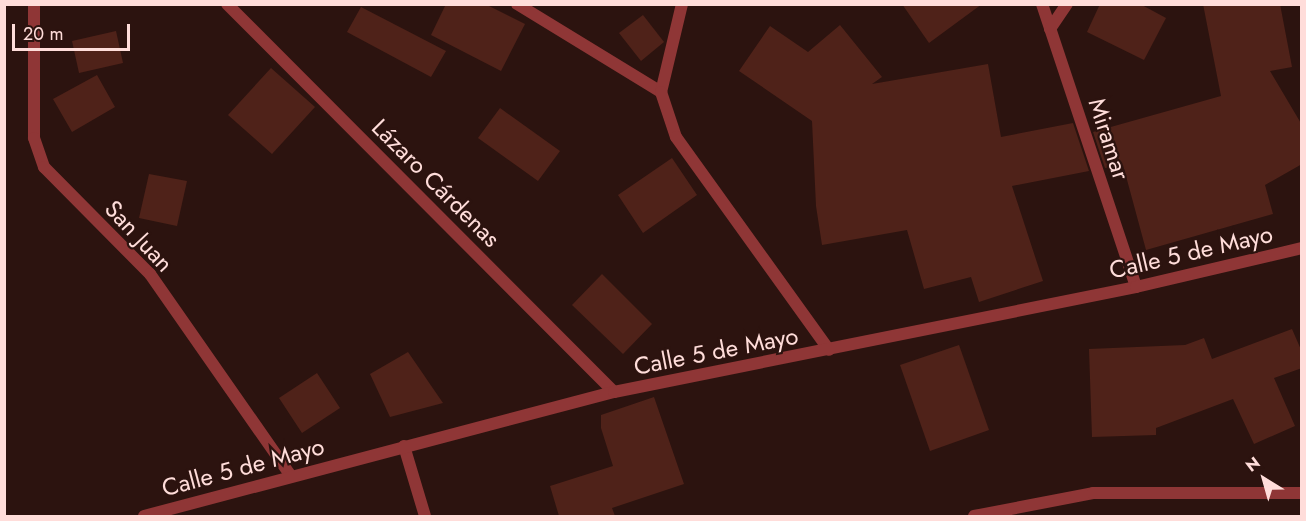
<!DOCTYPE html>
<html>
<head>
<meta charset="utf-8">
<style>
	body { margin:0 }
	#map { position:relative; width:1306px; height:521px; overflow:hidden; background:#2c130f; font-family:Jost,sans-serif }
	div>[style] { position:absolute }
	.building>* { inset:0; background:#4f2219 }
	.minor>* { height:12px; margin:-6px; padding:0 6px; transform-origin:6px; border-radius:6px; background:#8f3636 }
	span { translate:-50% -50%; white-space:nowrap; text-align:center; line-height:1.15; -webkit-text-stroke:4.5px #2c130f; paint-order:stroke }
	.street-label { font-size:24px; color:#ffddda }
	.frame { position:absolute; inset:0; border:6px solid #ffddda; pointer-events:none }
	.north { position:absolute; left:1234px; top:449px; width:60px; height:60px; -webkit-text-stroke:4px #2c130f; paint-order:stroke; rotate:323deg; font-size:16px; font-weight:700; line-height:24px; text-align:center; color:#ffddda }
	.north::after { content:''; display:block; margin:auto; width:21px; height:27px; background:#ffddda; clip-path:polygon(50% 0,100% 100%,50% 72%,0 100%) }
	.scale { position:absolute; left:12px; top:24px; width:118px; height:27px; box-sizing:border-box; border:3px solid #ffddda; border-top:0; padding-left:8px; font-size:18px; line-height:21px; white-space:nowrap; color:#ffddda; -webkit-text-stroke:4px #2c130f; paint-order:stroke }
</style>
</head>
<body>
<div id="map">
	<div class="building">
		<i style="clip-path:polygon(446px 4px,485px 4px,525px 24px,501px 71px,431px 35px)"></i>
		<i style="clip-path:polygon(902px 4px,982px 4px,929px 43px)"></i>
		<i style="clip-path:polygon(1100px 4px,1140px 4px,1166px 18px,1144px 60px,1087px 32px)"></i>
		<i style="clip-path:polygon(1203px 4px,1280px 4px,1292px 67px,1270px 71px,1302px 125px,1302px 164px,1265px 185px,1273px 214px,1146px 250px,1123px 165px,1105px 168px,1093px 132px,1221px 96px)"></i>
		<i style="clip-path:polygon(361px 7px,446px 51px,431px 77px,347px 32px)"></i>
		<i style="clip-path:polygon(643px 15px,664px 42px,641px 61px,619px 33px)"></i>
		<i style="clip-path:polygon(840px 25px,882px 77px,872px 84px,988px 64px,1001px 137px,1073px 123px,1089px 171px,1012px 186px,1043px 281px,979px 302px,971px 277px,924px 289px,907px 230px,822px 245px,816px 206px,812px 121px,739px 71px,770px 26px,808px 52px)"></i>
		<i style="clip-path:polygon(116px 31px,123px 63px,79px 73px,72px 41px)"></i>
		<i style="clip-path:polygon(271px 68px,315px 107px,272px 154px,228px 115px)"></i>
		<i style="clip-path:polygon(97px 75px,115px 107px,72px 132px,53px 99px)"></i>
		<i style="clip-path:polygon(500px 108px,560px 151px,538px 181px,478px 138px)"></i>
		<i style="clip-path:polygon(672px 158px,697px 195px,643px 233px,618px 195px)"></i>
		<i style="clip-path:polygon(149px 174px,187px 181px,177px 226px,139px 218px)"></i>
		<i style="clip-path:polygon(602px 274px,652px 324px,623px 354px,572px 305px)"></i>
		<i style="clip-path:polygon(1292px 329px,1302px 352px,1302px 368px,1274px 378px,1295px 426px,1254px 444px,1233px 399px,1156px 428px,1156px 435px,1092px 437px,1089px 349px,1185px 345px,1204px 338px,1212px 359px)"></i>
		<i style="clip-path:polygon(959px 345px,989px 430px,930px 451px,900px 365px)"></i>
		<i style="clip-path:polygon(408px 352px,443px 403px,390px 417px,370px 374px)"></i>
		<i style="clip-path:polygon(317px 373px,340px 408px,302px 433px,279px 398px)"></i>
		<i style="clip-path:polygon(654px 397px,684px 484px,612px 508px,615px 516px,559px 516px,550px 486px,613px 466px,601px 428px,601px 415px)"></i>
	</div>
	<div class="minor">
		<i style="left:34px;top:4px;width:134px;rotate:90deg"></i>
		<i style="left:34px;top:138px;width:31px;rotate:71deg"></i>
		<i style="left:44px;top:167px;width:151px;rotate:45.3deg"></i>
		<i style="left:150px;top:274px;width:245px;rotate:55.1deg"></i>
		<i style="left:227px;top:4px;width:548px;rotate:45.07deg"></i>
		<i style="left:517px;top:4px;width:169px;rotate:31.4deg"></i>
		<i style="left:682px;top:4px;width:90px;rotate:103.4deg"></i>
		<i style="left:661px;top:92px;width:47px;rotate:71.6deg"></i>
		<i style="left:676px;top:137px;width:262px;rotate:54.3deg"></i>
		<i style="left:1042px;top:4px;width:298px;rotate:71.6deg"></i>
		<i style="left:1050px;top:29px;width:30px;rotate:-56deg"></i>
		<i style="left:404px;top:446px;width:73px;rotate:73.3deg"></i>
		<i style="left:144px;top:516px;width:486px;rotate:-14.8deg"></i>
		<i style="left:614px;top:392px;width:532px;rotate:-11.37deg"></i>
		<i style="left:1136px;top:287px;width:171px;rotate:-13.2deg"></i>
		<i style="left:974px;top:516px;width:121px;rotate:-10.9deg"></i>
		<i style="left:1093px;top:493px;width:209px"></i>
	</div>
	<div class="street-label">
		<span style="left:1109px;top:139px;rotate:72deg">Miramar</span>
		<span style="left:436px;top:183px;rotate:45deg">Lázaro Cárdenas</span>
		<span style="left:139px;top:236px;rotate:47deg">San Juan</span>
		<span style="left:1191px;top:252px;rotate:-13deg">Calle 5 de Mayo</span>
		<span style="left:716px;top:351px;rotate:-11deg">Calle 5 de Mayo</span>
		<span style="left:243px;top:467px;rotate:-15deg">Calle 5 de Mayo</span>
	</div>
	<div class="frame"></div>
	<div class="north">N</div>
	<div class="scale">20 m</div>
</div>
</body>
</html>
